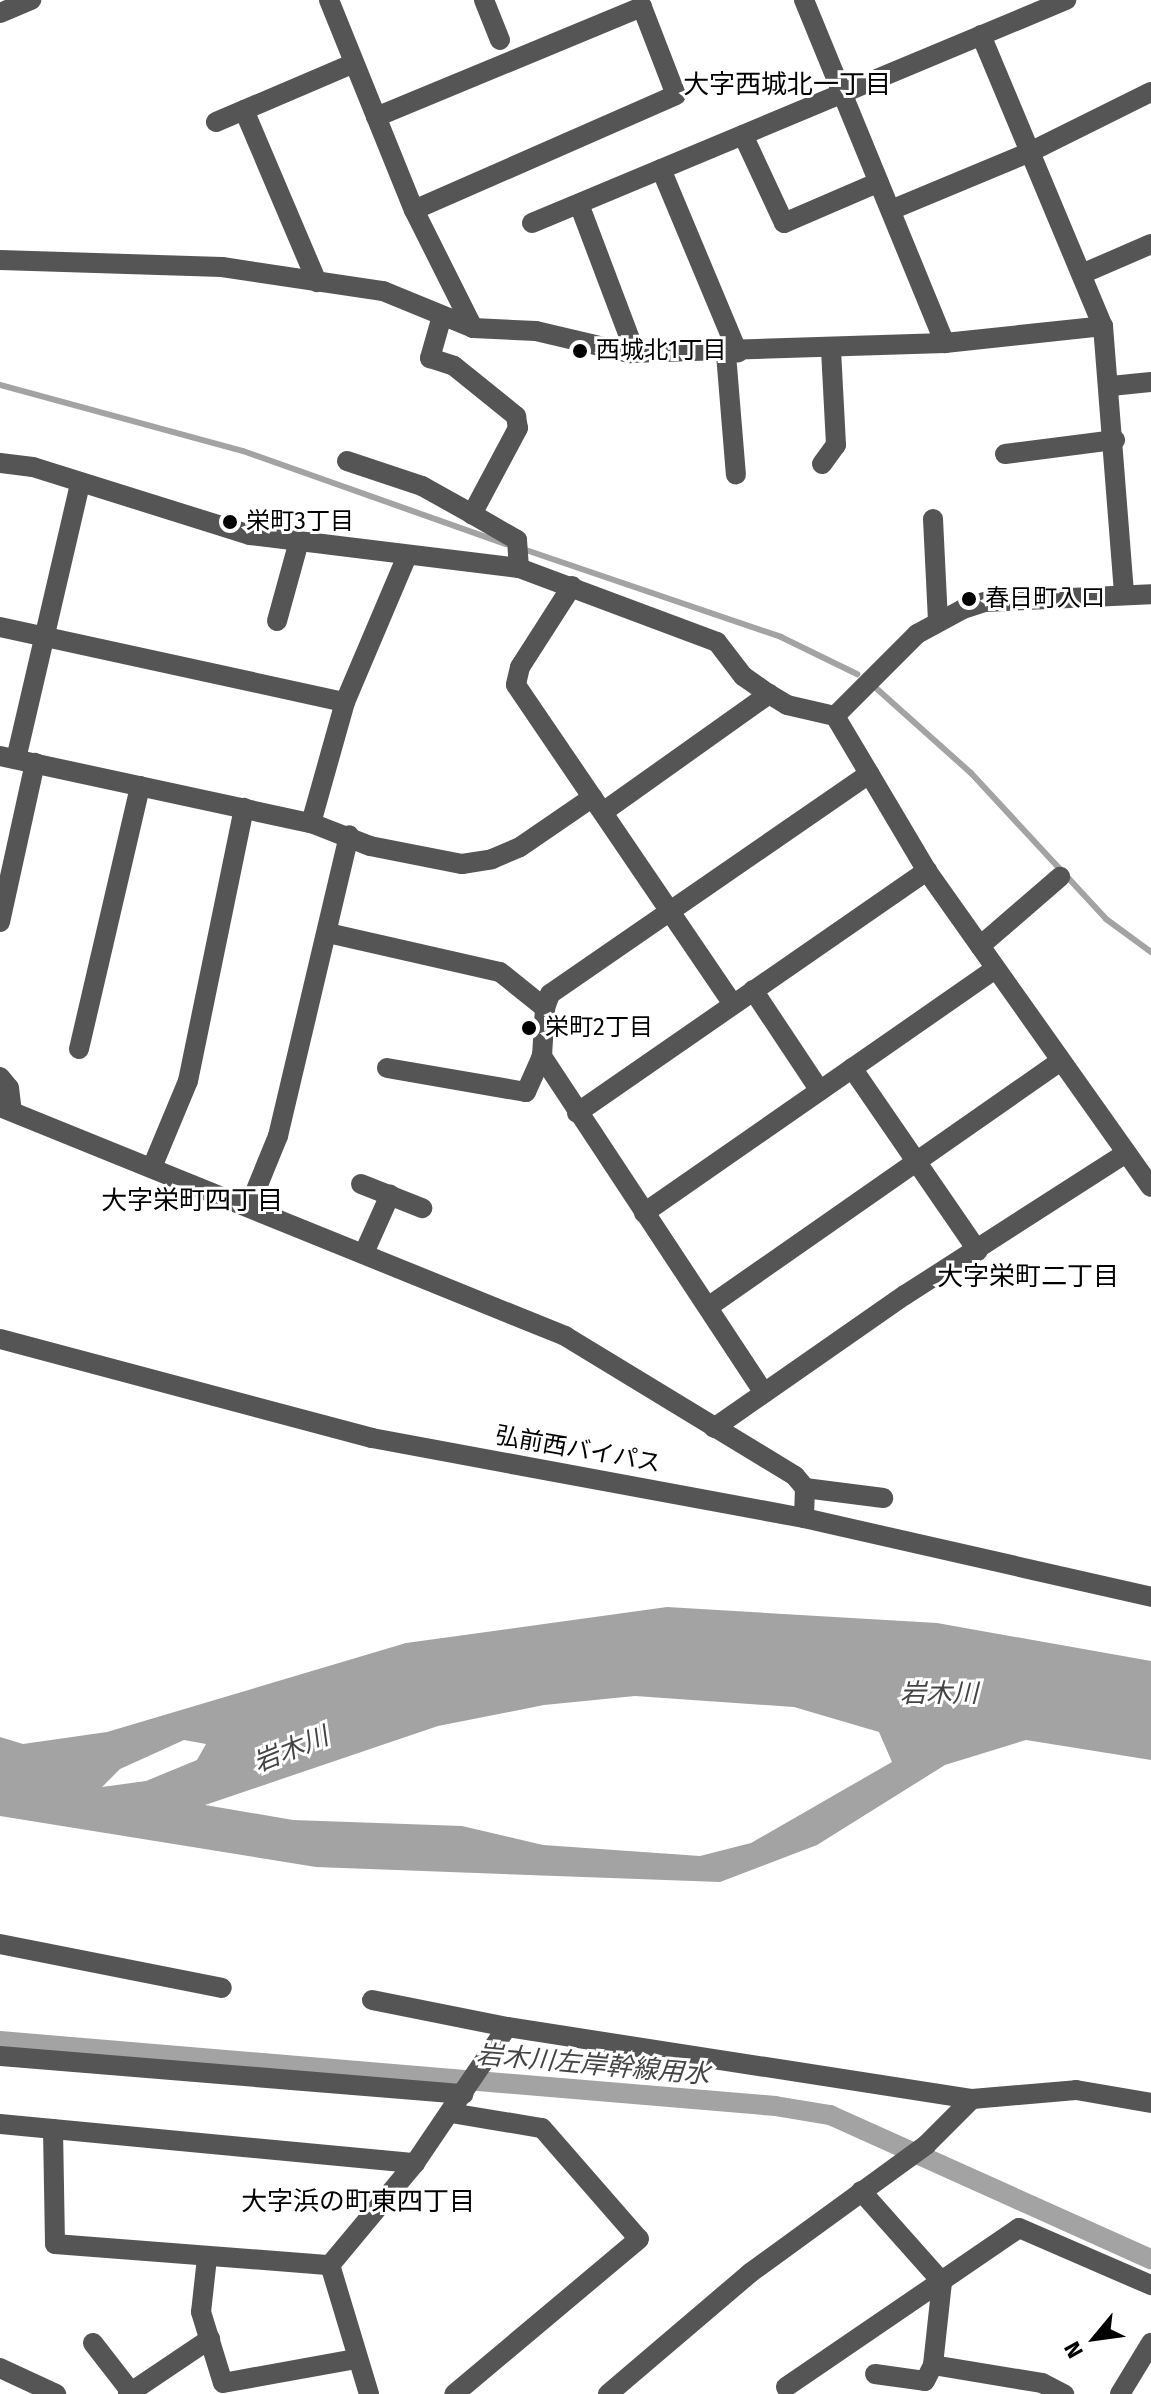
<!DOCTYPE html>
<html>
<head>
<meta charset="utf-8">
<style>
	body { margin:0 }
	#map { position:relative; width:1151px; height:2394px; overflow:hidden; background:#fff; font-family:"Fira Sans","Noto Sans JP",sans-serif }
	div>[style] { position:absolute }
	.water>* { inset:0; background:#a3a3a3 }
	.stream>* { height:6px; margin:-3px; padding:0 3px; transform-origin:3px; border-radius:3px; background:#a3a3a3 }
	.canal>* { height:20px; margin:-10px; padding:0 10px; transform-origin:10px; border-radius:10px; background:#a3a3a3 }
	.minor>* { height:20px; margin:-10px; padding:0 10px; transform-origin:10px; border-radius:10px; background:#555 }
	.dots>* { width:22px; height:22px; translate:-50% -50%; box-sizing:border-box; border:4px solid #fff; border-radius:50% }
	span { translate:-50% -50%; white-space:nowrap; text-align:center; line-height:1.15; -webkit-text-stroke:6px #fff; paint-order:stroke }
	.poi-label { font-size:24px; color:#000 }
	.left { translate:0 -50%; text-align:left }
	.street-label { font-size:24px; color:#000 }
	.neighbourhood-label { font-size:26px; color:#000 }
	.water-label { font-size:26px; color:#444; font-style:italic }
	.north { position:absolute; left:1055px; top:2298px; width:80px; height:80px; -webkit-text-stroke:6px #fff; paint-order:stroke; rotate:241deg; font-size:22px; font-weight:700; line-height:32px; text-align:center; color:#000 }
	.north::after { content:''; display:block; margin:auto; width:28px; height:36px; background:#000; clip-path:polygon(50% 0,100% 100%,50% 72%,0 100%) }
</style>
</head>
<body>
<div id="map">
	<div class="water">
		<i style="clip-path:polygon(evenodd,667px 1607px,937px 1623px,1151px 1661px,1151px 1760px,1026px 1740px,945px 1765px,817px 1845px,720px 1882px,316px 1867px,0 1816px,0 1737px,23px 1744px,107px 1732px,406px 1643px,667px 1607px,635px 1696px,794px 1707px,879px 1732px,892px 1762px,751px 1843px,700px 1856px,543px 1845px,462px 1826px,293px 1820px,205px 1805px,438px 1726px,544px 1705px,635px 1696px,667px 1607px,184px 1740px,206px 1744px,197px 1760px,146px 1781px,102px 1787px,120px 1769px,184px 1740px)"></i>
	</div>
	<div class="stream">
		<i style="left:0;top:385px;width:252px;rotate:15.2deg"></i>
		<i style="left:243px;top:451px;width:279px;rotate:19.5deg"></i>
		<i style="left:520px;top:548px;width:276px;rotate:18.8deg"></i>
		<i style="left:781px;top:637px;width:85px;rotate:26deg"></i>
		<i style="left:877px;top:689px;width:126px;rotate:41.8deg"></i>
		<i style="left:971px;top:773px;width:199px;rotate:47.2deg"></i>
		<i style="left:1106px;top:919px;width:56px;rotate:36.3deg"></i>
	</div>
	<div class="canal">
		<i style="left:0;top:2041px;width:778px;rotate:4.79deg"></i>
		<i style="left:775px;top:2106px;width:56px;rotate:9.3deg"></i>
		<i style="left:830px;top:2115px;width:352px;rotate:24.2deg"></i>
	</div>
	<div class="minor">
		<i style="left:329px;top:0;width:227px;rotate:68deg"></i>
		<i style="left:414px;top:210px;width:132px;rotate:63.4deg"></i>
		<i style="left:484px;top:0;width:43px;rotate:68.2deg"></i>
		<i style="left:804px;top:0;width:371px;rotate:67.7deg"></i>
		<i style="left:0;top:13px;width:34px;rotate:-23deg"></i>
		<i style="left:981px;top:35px;width:316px;rotate:67.3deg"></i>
		<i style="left:1103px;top:326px;width:269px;rotate:85.5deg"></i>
		<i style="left:244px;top:110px;width:187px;rotate:67deg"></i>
		<i style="left:376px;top:117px;width:288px;rotate:-22.5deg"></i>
		<i style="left:642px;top:7px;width:94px;rotate:68.9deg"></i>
		<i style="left:676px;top:95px;width:286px;rotate:156.3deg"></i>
		<i style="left:216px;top:122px;width:150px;rotate:-23.1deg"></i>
		<i style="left:743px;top:135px;width:97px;rotate:65deg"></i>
		<i style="left:784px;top:223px;width:103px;rotate:-23.3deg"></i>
		<i style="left:661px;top:169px;width:199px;rotate:67.3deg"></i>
		<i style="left:579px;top:204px;width:144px;rotate:69.3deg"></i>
		<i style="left:630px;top:339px;width:14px;rotate:90deg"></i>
		<i style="left:891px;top:210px;width:151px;rotate:-22.6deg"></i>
		<i style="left:1030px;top:152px;width:135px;rotate:-26.4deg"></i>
		<i style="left:532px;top:223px;width:579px;rotate:-22.67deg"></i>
		<i style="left:0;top:260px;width:222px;rotate:1.8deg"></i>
		<i style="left:222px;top:267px;width:163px;rotate:8.5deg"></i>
		<i style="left:383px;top:291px;width:97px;rotate:22.3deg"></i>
		<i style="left:473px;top:328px;width:63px;rotate:2.7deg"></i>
		<i style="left:536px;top:331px;width:97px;rotate:13.2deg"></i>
		<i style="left:630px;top:353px;width:315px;rotate:-1.8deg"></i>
		<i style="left:945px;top:343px;width:159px;rotate:-6.1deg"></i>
		<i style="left:1084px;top:273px;width:73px;rotate:-23.4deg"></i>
		<i style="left:442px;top:316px;width:44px;rotate:105.9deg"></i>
		<i style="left:430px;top:358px;width:25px;rotate:18deg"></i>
		<i style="left:454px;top:366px;width:80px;rotate:38.9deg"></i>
		<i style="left:516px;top:416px;width:12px;rotate:81deg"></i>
		<i style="left:518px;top:428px;width:98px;rotate:118.1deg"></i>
		<i style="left:472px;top:514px;width:52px;rotate:30deg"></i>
		<i style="left:517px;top:540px;width:28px;rotate:86deg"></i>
		<i style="left:726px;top:354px;width:121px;rotate:85.3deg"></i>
		<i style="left:1111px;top:386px;width:40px;rotate:-5.7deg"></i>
		<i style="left:1005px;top:454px;width:111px;rotate:-7.3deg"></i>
		<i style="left:347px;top:461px;width:79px;rotate:18.4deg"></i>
		<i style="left:422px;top:486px;width:57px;rotate:29.2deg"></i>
		<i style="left:0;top:463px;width:33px;rotate:7deg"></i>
		<i style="left:33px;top:467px;width:227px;rotate:17.4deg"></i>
		<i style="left:250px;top:535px;width:271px;rotate:7deg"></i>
		<i style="left:519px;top:568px;width:211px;rotate:20.5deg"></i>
		<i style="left:717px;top:642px;width:43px;rotate:52.6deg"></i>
		<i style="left:743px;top:676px;width:32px;rotate:35deg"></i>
		<i style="left:822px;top:464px;width:24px;rotate:-54deg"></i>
		<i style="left:836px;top:445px;width:97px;rotate:-93deg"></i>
		<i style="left:933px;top:519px;width:103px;rotate:87.2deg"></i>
		<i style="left:572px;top:586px;width:96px;rotate:122.7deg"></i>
		<i style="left:520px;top:667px;width:18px;rotate:103deg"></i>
		<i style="left:516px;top:685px;width:386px;rotate:55.8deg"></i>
		<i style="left:277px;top:621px;width:83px;rotate:-74.6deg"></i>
		<i style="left:0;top:627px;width:353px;rotate:12.3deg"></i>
		<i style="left:835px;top:716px;width:116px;rotate:-45deg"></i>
		<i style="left:917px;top:634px;width:52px;rotate:-28.5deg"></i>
		<i style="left:963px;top:609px;width:22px;rotate:-18deg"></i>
		<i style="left:984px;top:602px;width:167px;rotate:-2.7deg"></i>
		<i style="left:0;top:756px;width:318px;rotate:12.2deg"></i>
		<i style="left:311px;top:823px;width:63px;rotate:21.3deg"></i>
		<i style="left:370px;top:846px;width:94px;rotate:11.1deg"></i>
		<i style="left:462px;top:864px;width:30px;rotate:-9deg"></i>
		<i style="left:492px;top:859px;width:30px;rotate:-23deg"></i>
		<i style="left:520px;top:847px;width:88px;rotate:-34.4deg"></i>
		<i style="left:16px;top:759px;width:283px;rotate:-76.9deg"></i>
		<i style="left:603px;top:812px;width:204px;rotate:-35.4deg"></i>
		<i style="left:769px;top:694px;width:21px;rotate:31deg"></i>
		<i style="left:787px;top:705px;width:49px;rotate:12.9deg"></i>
		<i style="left:835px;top:716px;width:180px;rotate:59.3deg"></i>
		<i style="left:927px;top:871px;width:387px;rotate:54.7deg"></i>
		<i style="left:311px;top:823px;width:126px;rotate:-74.3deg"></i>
		<i style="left:345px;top:702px;width:159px;rotate:-67deg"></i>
		<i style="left:0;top:922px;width:163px;rotate:-77.6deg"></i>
		<i style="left:328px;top:933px;width:176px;rotate:12.8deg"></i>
		<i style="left:500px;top:972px;width:58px;rotate:38.7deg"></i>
		<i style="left:980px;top:946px;width:106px;rotate:-40.8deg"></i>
		<i style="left:753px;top:990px;width:121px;rotate:56.4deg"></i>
		<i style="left:79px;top:1049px;width:270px;rotate:-76.9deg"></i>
		<i style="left:387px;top:1068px;width:141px;rotate:9.8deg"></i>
		<i style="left:526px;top:1092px;width:39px;rotate:-66deg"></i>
		<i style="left:852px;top:1068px;width:222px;rotate:55.5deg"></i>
		<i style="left:0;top:1077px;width:14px;rotate:51deg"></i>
		<i style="left:9px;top:1088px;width:23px;rotate:83deg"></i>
		<i style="left:0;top:1107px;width:610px;rotate:22.06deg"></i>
		<i style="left:565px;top:1336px;width:269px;rotate:31.3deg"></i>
		<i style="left:795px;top:1476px;width:16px;rotate:50deg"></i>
		<i style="left:805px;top:1488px;width:30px;rotate:92deg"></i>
		<i style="left:577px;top:1113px;width:426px;rotate:-34.7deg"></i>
		<i style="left:153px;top:1165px;width:91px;rotate:-67.4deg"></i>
		<i style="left:188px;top:1081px;width:279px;rotate:-78.4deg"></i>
		<i style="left:361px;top:1184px;width:66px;rotate:21.5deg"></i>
		<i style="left:249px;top:1207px;width:77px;rotate:-67.8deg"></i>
		<i style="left:278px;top:1136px;width:309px;rotate:-76.7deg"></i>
		<i style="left:644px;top:1213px;width:427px;rotate:-34.8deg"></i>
		<i style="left:364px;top:1253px;width:64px;rotate:-65.9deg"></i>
		<i style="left:708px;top:1307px;width:429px;rotate:-34.9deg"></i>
		<i style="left:0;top:1339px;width:385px;rotate:14.9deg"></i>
		<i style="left:372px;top:1438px;width:439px;rotate:10.5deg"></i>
		<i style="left:804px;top:1518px;width:356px;rotate:12.8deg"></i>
		<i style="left:764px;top:1393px;width:404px;rotate:-123.4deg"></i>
		<i style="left:542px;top:1056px;width:48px;rotate:-86.4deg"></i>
		<i style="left:545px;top:1008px;width:15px;rotate:-70deg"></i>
		<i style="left:550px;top:994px;width:388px;rotate:-34.6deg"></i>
		<i style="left:714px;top:1428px;width:233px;rotate:-34.9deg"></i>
		<i style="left:905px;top:1295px;width:263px;rotate:-32.7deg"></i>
		<i style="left:805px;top:1488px;width:79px;rotate:7.3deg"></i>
		<i style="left:0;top:1944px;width:226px;rotate:11.2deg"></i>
		<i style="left:372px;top:2000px;width:138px;rotate:11.3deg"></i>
		<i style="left:507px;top:2027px;width:471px;rotate:8.8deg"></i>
		<i style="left:972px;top:2099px;width:104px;rotate:-4.9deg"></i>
		<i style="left:1076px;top:2090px;width:76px;rotate:9.8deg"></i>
		<i style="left:0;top:2056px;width:465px;rotate:4.7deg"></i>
		<i style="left:451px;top:2113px;width:92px;rotate:9.4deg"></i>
		<i style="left:542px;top:2128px;width:147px;rotate:48.9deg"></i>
		<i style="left:639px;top:2239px;width:241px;rotate:140deg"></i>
		<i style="left:0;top:2124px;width:417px;rotate:5.4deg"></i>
		<i style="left:53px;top:2129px;width:115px;rotate:89deg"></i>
		<i style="left:55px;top:2244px;width:276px;rotate:4.4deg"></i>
		<i style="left:861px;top:2191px;width:122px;rotate:48.3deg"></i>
		<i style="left:942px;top:2282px;width:83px;rotate:96.2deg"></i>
		<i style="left:933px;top:2365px;width:110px;rotate:9.4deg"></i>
		<i style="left:1042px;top:2383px;width:25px;rotate:27deg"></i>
		<i style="left:207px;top:2258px;width:54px;rotate:96.3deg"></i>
		<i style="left:201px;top:2312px;width:74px;rotate:72.8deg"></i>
		<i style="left:223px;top:2383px;width:134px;rotate:-10.3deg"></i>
		<i style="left:93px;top:2343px;width:62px;rotate:52.2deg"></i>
		<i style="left:0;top:2368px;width:62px;rotate:24.9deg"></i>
		<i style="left:875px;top:2374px;width:50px;rotate:8deg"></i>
		<i style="left:925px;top:2381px;width:18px;rotate:-63deg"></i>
		<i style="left:786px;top:2387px;width:282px;rotate:-34.3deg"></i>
		<i style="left:1019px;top:2228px;width:144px;rotate:23.4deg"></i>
		<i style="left:128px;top:2394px;width:99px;rotate:-33.9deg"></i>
		<i style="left:369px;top:2394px;width:135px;rotate:-106.8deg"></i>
		<i style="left:330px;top:2265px;width:133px;rotate:-50.2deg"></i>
		<i style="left:415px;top:2163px;width:164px;rotate:-55.9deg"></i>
		<i style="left:608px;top:2394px;width:187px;rotate:-40.4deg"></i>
		<i style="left:750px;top:2273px;width:218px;rotate:-36deg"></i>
		<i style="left:926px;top:2145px;width:65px;rotate:-45deg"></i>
		<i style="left:1120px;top:2394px;width:60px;rotate:-58.7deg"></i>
	</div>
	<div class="dots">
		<i style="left:580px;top:351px;background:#000"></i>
		<i style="left:230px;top:522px;background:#000"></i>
		<i style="left:969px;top:599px;background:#000"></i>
		<i style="left:529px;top:1028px;background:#000"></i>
	</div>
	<div class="poi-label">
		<span class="left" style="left:596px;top:351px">西城北1丁目</span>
		<span class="left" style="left:246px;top:522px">栄町3丁目</span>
		<span class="left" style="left:985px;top:599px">春日町入口</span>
		<span class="left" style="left:545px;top:1028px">栄町2丁目</span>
	</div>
	<div class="street-label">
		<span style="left:578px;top:1450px;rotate:10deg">弘前西バイパス</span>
	</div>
	<div class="neighbourhood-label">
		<span style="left:787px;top:85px">大字西城北一丁目</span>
		<span style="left:192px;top:1201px">大字栄町四丁目</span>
		<span style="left:1028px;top:1277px">大字栄町二丁目</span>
		<span style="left:358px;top:2202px">大字浜の町東四丁目</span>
	</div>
	<div class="water-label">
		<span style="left:939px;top:1694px">岩木川</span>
		<span style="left:291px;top:1750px;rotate:-22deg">岩木川</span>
		<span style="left:593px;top:2065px;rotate:5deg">岩木川左岸幹線用水</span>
	</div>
	<div class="north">N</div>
</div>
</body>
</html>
